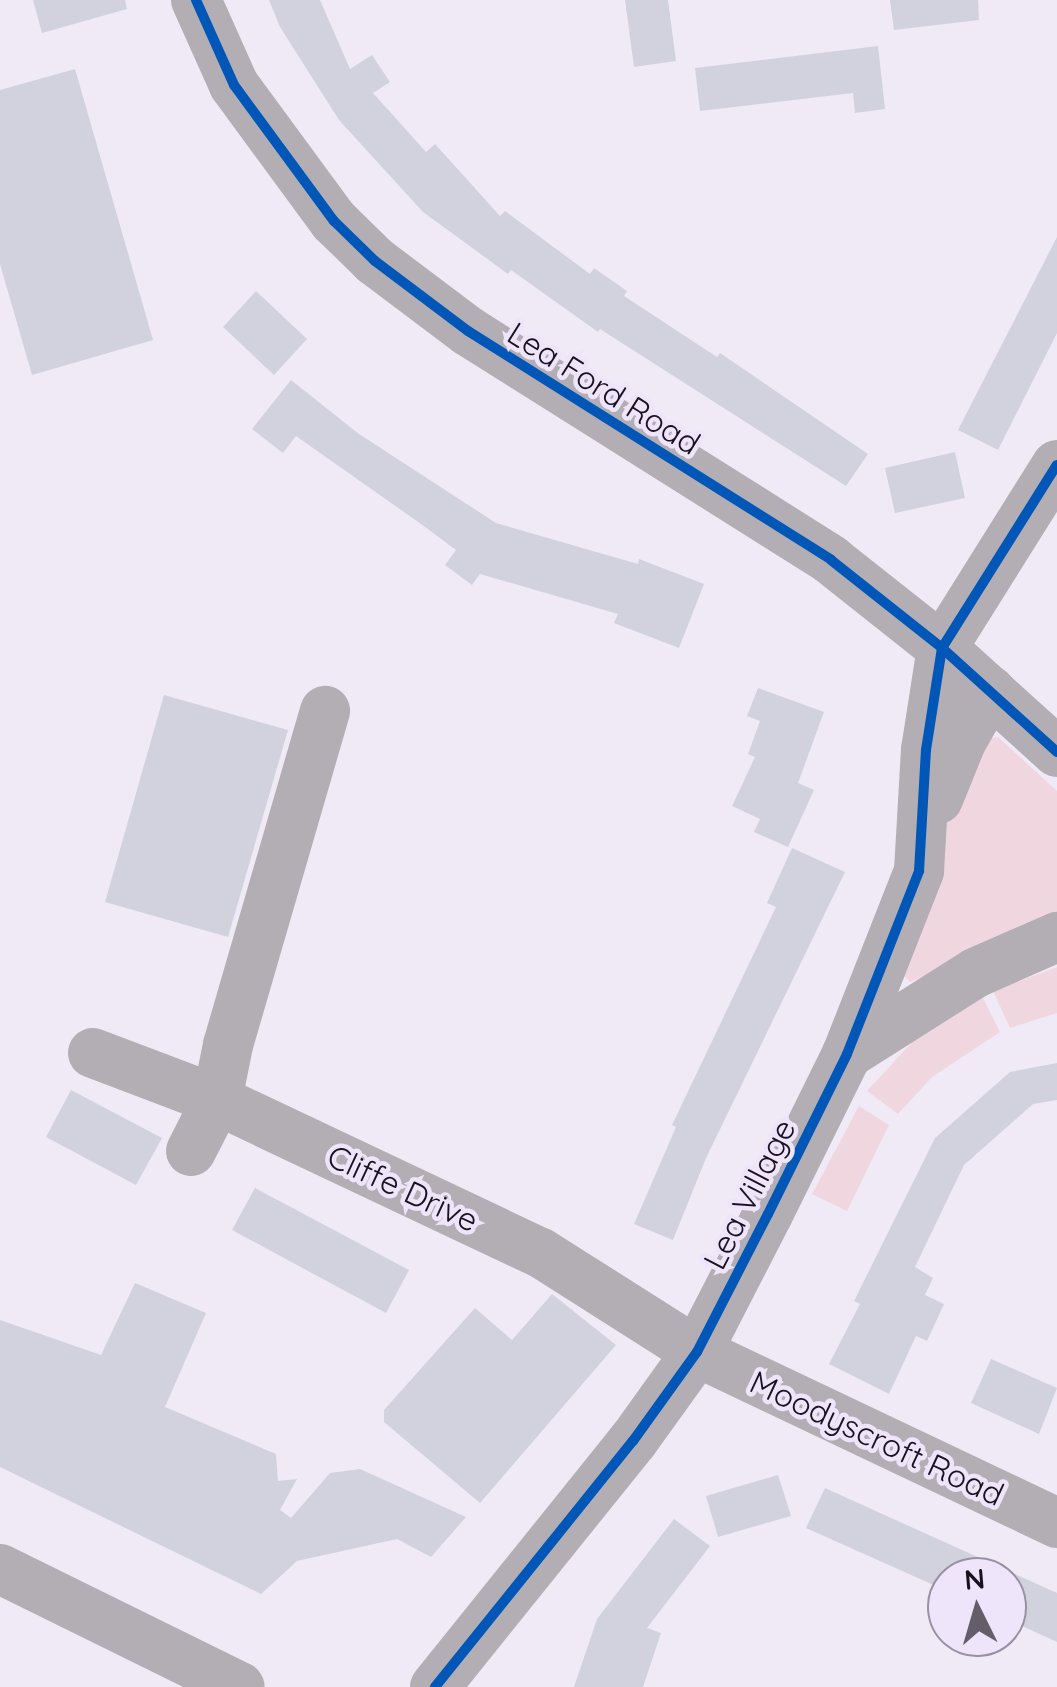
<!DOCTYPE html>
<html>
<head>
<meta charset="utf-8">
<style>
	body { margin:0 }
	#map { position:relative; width:1057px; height:1687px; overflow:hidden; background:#efeaf6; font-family:Quicksand,sans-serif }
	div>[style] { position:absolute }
	.green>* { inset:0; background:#f0d7df }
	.building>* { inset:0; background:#d2d2df }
	.minor>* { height:50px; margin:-25px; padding:0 25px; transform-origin:25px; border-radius:25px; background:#b3aeb3 }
	.cycleway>* { height:10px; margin:-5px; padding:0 5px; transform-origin:5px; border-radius:5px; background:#0057b8 }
	span { translate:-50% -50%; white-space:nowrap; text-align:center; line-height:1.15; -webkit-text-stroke:9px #eee5fb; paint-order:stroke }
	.street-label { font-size:32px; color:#17121e }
	.north { position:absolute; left:927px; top:1557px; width:100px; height:100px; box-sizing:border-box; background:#eee5fb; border:2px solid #9891a3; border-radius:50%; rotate:355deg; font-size:28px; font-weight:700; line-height:40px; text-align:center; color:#17121e }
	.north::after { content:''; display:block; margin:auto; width:35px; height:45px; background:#635e6a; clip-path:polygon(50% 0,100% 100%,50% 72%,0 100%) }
</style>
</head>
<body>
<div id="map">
	<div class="green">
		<i style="clip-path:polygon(998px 737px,1057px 791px,1057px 924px,910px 982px,903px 974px,947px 802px,985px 739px)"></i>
		<i style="clip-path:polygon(1057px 967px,1057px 1013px,1010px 1028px,993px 991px)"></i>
		<i style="clip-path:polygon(983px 998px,1000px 1032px,932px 1077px,898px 1114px,867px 1091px,915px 1039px)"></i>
		<i style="clip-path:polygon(859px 1106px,889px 1125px,847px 1211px,812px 1194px)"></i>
	</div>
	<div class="building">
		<i style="clip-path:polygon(33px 0,125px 0,127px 9px,42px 33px)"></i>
		<i style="clip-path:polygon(269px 0,320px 0,350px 69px,372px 55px,390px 82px,373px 93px,426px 152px,435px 144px,500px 216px,505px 211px,590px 274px,594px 268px,627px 291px,624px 296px,717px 357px,720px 353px,868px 454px,846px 486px,600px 329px,598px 332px,511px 270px,508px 274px,423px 212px,339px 120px,280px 27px)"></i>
		<i style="clip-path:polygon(625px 0,668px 0,676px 61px,634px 67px)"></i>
		<i style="clip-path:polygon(890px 0,978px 0,979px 20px,894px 30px)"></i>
		<i style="clip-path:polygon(878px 46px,885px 109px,855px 113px,853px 93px,700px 111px,695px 68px)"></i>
		<i style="clip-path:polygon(75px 69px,153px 340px,32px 375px,0 264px,0 90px)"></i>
		<i style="clip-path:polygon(1057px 237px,1057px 333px,998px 450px,958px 430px)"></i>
		<i style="clip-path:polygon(256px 291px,307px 339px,274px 375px,223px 327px)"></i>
		<i style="clip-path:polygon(291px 380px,359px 434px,496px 523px,638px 564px,639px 559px,704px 584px,679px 648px,614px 623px,618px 614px,480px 574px,472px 585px,445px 565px,456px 550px,421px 524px,296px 436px,283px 453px,252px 429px)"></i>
		<i style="clip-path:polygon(955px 452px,965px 498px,895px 513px,885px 468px)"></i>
		<i style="clip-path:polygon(758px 688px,824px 712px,798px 783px,814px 790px,788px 847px,754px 832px,760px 819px,732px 806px,755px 757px,748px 754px,760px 721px,747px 716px)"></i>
		<i style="clip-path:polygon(164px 695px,288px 730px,228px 937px,105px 902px)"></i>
		<i style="clip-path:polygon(792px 848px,845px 872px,706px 1158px,673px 1240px,634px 1224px,676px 1127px,672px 1125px,776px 907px,767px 903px)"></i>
		<i style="clip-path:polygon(1057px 1063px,1057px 1100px,1033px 1104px,964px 1165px,915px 1267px,933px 1278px,925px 1295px,944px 1304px,927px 1341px,916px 1336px,889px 1394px,829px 1364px,860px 1304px,854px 1301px,935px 1138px,1010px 1072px)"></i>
		<i style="clip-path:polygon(71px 1090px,162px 1138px,136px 1185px,46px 1137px)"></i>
		<i style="clip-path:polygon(255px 1188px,409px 1270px,386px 1313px,232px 1230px)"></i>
		<i style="clip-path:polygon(135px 1283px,206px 1313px,165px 1407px,276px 1454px,278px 1481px,297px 1479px,280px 1510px,291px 1518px,330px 1473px,360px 1469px,466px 1517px,431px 1557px,397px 1539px,297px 1561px,261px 1594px,0 1467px,0 1320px,101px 1355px)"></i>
		<i style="clip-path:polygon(552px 1294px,616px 1345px,480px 1503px,384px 1422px,384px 1410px,475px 1308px,512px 1340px)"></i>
		<i style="clip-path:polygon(991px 1359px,1057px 1388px,1039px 1434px,971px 1403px)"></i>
		<i style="clip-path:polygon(778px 1475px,791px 1516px,718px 1537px,706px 1496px)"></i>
		<i style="clip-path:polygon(825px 1488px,1057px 1593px,1057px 1642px,1007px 1619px,1007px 1577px,947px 1577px,947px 1591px,806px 1528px)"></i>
		<i style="clip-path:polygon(674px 1519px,710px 1546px,647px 1628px,661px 1633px,643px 1687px,574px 1687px,597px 1619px)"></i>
	</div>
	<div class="minor">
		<i style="left:196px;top:0;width:93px;rotate:65.9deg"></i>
		<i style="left:234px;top:85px;width:169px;rotate:53.7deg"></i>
		<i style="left:334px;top:221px;width:57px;rotate:44.3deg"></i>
		<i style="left:375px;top:261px;width:116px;rotate:37deg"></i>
		<i style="left:468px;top:331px;width:429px;rotate:32.2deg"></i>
		<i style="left:831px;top:560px;width:142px;rotate:38.4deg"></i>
		<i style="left:942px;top:648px;width:155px;rotate:42.1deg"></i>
		<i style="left:938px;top:799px;width:61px;rotate:-68deg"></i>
		<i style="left:961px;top:742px;width:59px;rotate:-60.4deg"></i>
		<i style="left:93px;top:1053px;width:133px;rotate:20.8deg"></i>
		<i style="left:217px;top:1100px;width:358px;rotate:25.3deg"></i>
		<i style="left:541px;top:1253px;width:185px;rotate:32.4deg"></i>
		<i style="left:697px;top:1352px;width:399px;rotate:25.4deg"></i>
		<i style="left:847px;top:1054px;width:151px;rotate:-32.3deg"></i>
		<i style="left:975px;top:973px;width:90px;rotate:-23.7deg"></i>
		<i style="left:191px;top:1151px;width:57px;rotate:-63deg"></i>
		<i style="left:217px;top:1100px;width:56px;rotate:-78.7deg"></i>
		<i style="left:228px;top:1045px;width:348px;rotate:-73.8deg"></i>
		<i style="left:0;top:1569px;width:267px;rotate:26.2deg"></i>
		<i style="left:435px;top:1687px;width:316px;rotate:-51.2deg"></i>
		<i style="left:633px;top:1441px;width:110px;rotate:-54.3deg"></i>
		<i style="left:697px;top:1352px;width:155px;rotate:-62.8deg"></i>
		<i style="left:768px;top:1214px;width:178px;rotate:-63.7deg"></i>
		<i style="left:847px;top:1054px;width:197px;rotate:-68.5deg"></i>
		<i style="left:919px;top:871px;width:121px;rotate:-86.7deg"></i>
		<i style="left:926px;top:750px;width:103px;rotate:-81.1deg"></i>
		<i style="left:942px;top:648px;width:216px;rotate:-57.9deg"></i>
	</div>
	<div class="cycleway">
		<i style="left:196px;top:0;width:93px;rotate:65.9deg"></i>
		<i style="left:234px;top:85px;width:169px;rotate:53.7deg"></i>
		<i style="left:334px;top:221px;width:57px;rotate:44.3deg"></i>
		<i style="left:375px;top:261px;width:116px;rotate:37deg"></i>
		<i style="left:468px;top:331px;width:429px;rotate:32.2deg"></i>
		<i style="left:831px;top:560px;width:142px;rotate:38.4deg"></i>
		<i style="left:942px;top:648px;width:155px;rotate:42.1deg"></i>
		<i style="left:435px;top:1687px;width:316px;rotate:-51.2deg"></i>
		<i style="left:633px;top:1441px;width:110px;rotate:-54.3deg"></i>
		<i style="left:697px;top:1352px;width:155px;rotate:-62.8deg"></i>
		<i style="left:768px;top:1214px;width:178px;rotate:-63.7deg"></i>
		<i style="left:847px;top:1054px;width:197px;rotate:-68.5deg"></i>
		<i style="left:919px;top:871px;width:121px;rotate:-86.7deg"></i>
		<i style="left:926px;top:750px;width:103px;rotate:-81.1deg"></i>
		<i style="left:942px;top:648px;width:216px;rotate:-57.9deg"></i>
	</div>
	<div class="street-label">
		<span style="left:604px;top:388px;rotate:32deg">Lea Ford Road</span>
		<span style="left:403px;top:1188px;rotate:25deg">Cliffe Drive</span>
		<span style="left:749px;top:1194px;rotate:-63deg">Lea Village</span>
		<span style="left:877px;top:1438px;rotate:25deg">Moodyscroft Road</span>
	</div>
	<div class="north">N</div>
</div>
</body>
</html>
